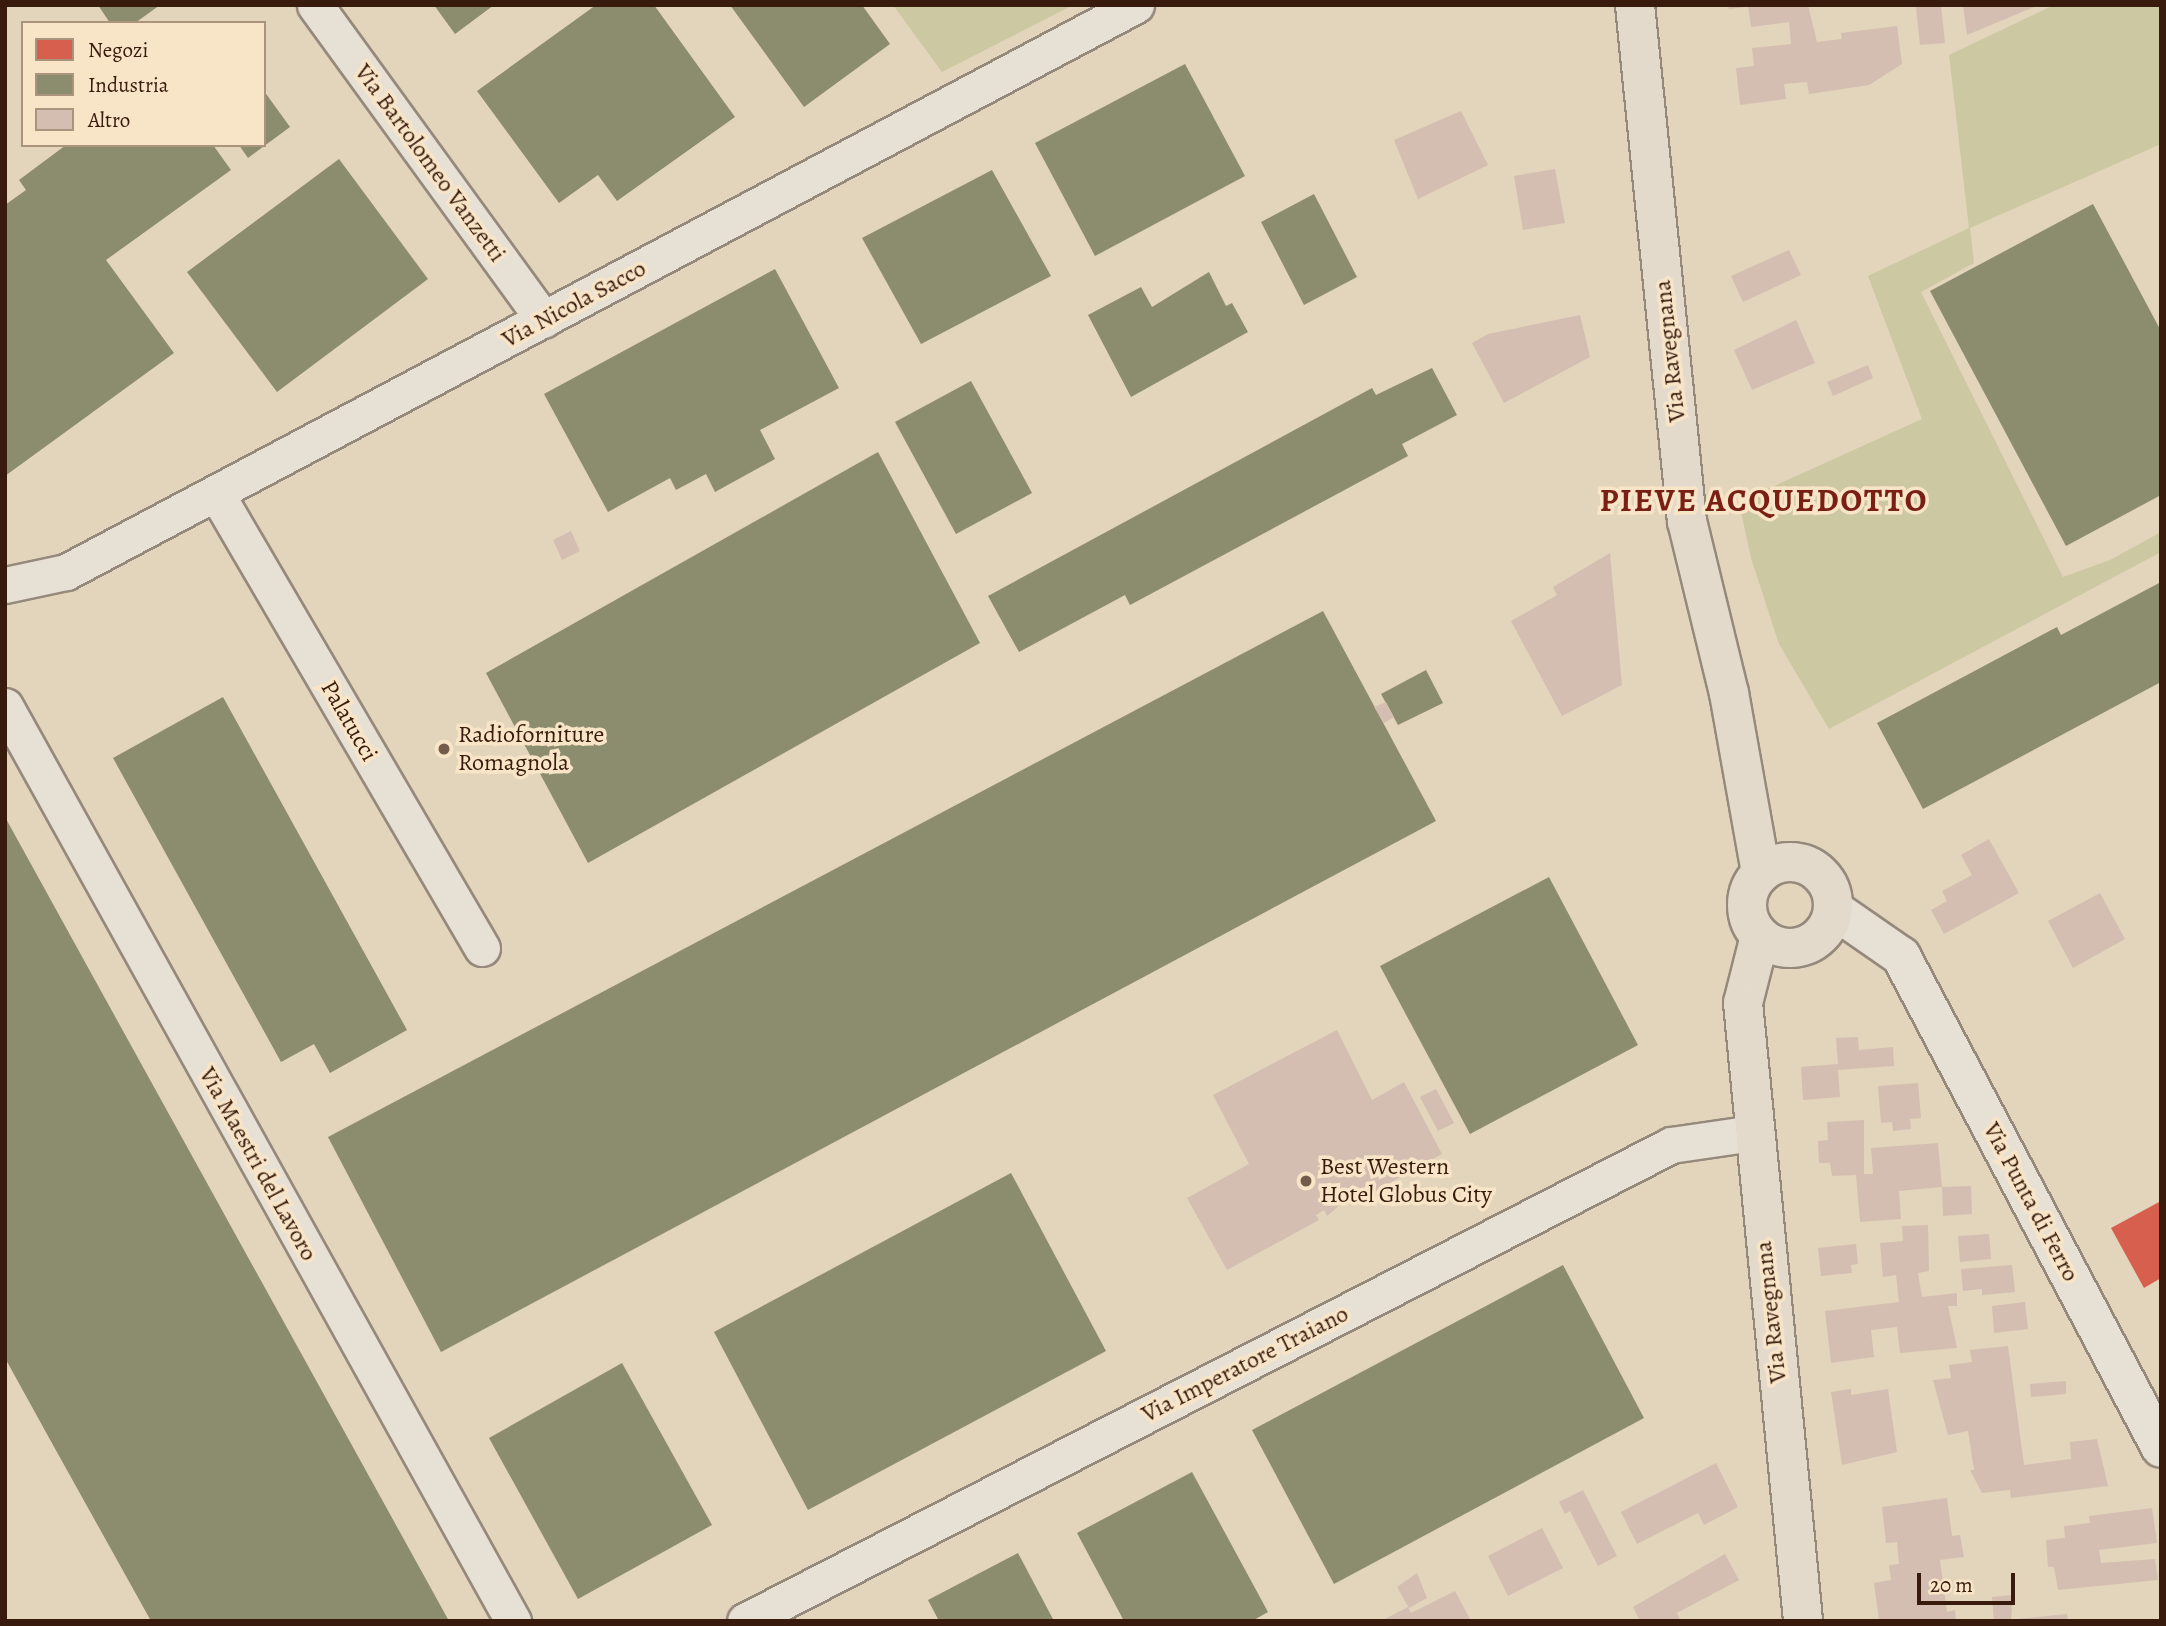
<!DOCTYPE html>
<html>
<head>
<meta charset="utf-8">
<style>
	body { margin:0 }
	#map { position:relative; width:2166px; height:1626px; overflow:hidden; background:#e3d4bc; font-family:Alegreya,serif }
	div>[style] { position:absolute }
	.green>* { inset:0; background:#ccc8a1 }
	.shops>* { inset:0; background:#d6604d }
	.industry>* { inset:0; background:#8c8c6e }
	.building>* { inset:0; background:#d4beb1 }
	.roads { filter:drop-shadow(2px 0 #95897b) drop-shadow(-2px 0 #95897b) drop-shadow(0 2px #95897b) drop-shadow(0 -2px #95897b) }
	.street>* { height:35px; margin:-17.5px; padding:0 17.5px; transform-origin:17.5px; border-radius:17.5px; background:#e7e0d4 }
	.secondary>* { height:38px; margin:-19px; padding:0 19px; transform-origin:19px; border-radius:19px; background:#e7e0d4 }
	.primary>* { height:38px; margin:-19px; padding:0 19px; transform-origin:19px; border-radius:19px; background:#e3dacc }
	.primary>.ring { margin:-19px; padding:0; box-sizing:content-box; background:none; border:38px solid #e3dacc; border-radius:50% }
	.dots>* { width:19px; height:19px; translate:-50% -50%; box-sizing:border-box; border:4px solid #f8e5c8; border-radius:50% }
	span { translate:-50% -50%; white-space:nowrap; text-align:center; line-height:1.15; -webkit-text-stroke:7px #f8e5c8; paint-order:stroke }
	.street-label { font-size:24px; color:#381b0c }
	.poi-label { font-size:24px; color:#381b0c }
	.left { translate:0 -50%; text-align:left }
	.district-label { font-size:32px; color:#7a1f14; font-weight:700; letter-spacing:2px }
	.frame { position:absolute; inset:0; border:7px solid #381b0c; pointer-events:none }
	.legend { position:absolute; left:21px; top:21px; width:245px; height:126px; box-sizing:border-box; background:#f8e5c8; border:2px solid #ab947d; margin:0; padding:9px 12px; list-style:none; font-size:21px; color:#381b0c }
	.legend li { display:flex; align-items:center; gap:14px; height:35px }
	.legend b { width:35px; border:2px solid #ab947d }
	.scale { position:absolute; left:1917px; top:1573px; width:98px; height:32px; box-sizing:border-box; border:4px solid #381b0c; border-top:0; padding-left:9px; font-size:21px; line-height:24px; white-space:nowrap; color:#381b0c; -webkit-text-stroke:5px #f8e5c8; paint-order:stroke }
</style>
</head>
<body>
<div id="map">
	<div class="green">
		<i style="clip-path:polygon(893px 5px,1073px 5px,942px 72px)"></i>
		<i style="clip-path:polygon(2054px 5px,2161px 5px,2161px 144px,1970px 228px,1974px 263px,1921px 292px,2063px 577px,2110px 560px,2161px 532px,2161px 552px,1829px 729px,1779px 644px,1751px 558px,1739px 502px,1922px 419px,1868px 276px,1969px 228px,1949px 55px)"></i>
	</div>
	<div class="shops">
		<i style="clip-path:polygon(2161px 1201px,2161px 1278px,2144px 1288px,2111px 1228px)"></i>
	</div>
	<div class="industry">
		<i style="clip-path:polygon(98px 5px,160px 5px,135px 23px,110px 23px)"></i>
		<i style="clip-path:polygon(434px 5px,494px 5px,455px 34px)"></i>
		<i style="clip-path:polygon(596px 5px,654px 5px,735px 117px,617px 201px,598px 175px,559px 203px,477px 91px)"></i>
		<i style="clip-path:polygon(730px 5px,862px 5px,890px 44px,804px 107px)"></i>
		<i style="clip-path:polygon(1185px 64px,1245px 176px,1095px 256px,1035px 143px)"></i>
		<i style="clip-path:polygon(264px 91px,290px 127px,248px 158px,239px 145px,264px 145px)"></i>
		<i style="clip-path:polygon(66px 145px,213px 145px,231px 170px,106px 260px,174px 353px,5px 476px,5px 205px,26px 190px,19px 180px)"></i>
		<i style="clip-path:polygon(339px 159px,428px 279px,277px 392px,187px 272px)"></i>
		<i style="clip-path:polygon(992px 170px,1051px 276px,921px 344px,862px 238px)"></i>
		<i style="clip-path:polygon(1314px 194px,1357px 277px,1304px 305px,1261px 222px)"></i>
		<i style="clip-path:polygon(2093px 204px,2161px 331px,2161px 495px,2066px 546px,1930px 291px)"></i>
		<i style="clip-path:polygon(775px 269px,839px 388px,760px 430px,775px 459px,715px 492px,706px 474px,676px 490px,670px 478px,608px 512px,544px 394px)"></i>
		<i style="clip-path:polygon(1209px 272px,1226px 306px,1232px 303px,1248px 332px,1131px 397px,1088px 315px,1141px 287px,1152px 307px)"></i>
		<i style="clip-path:polygon(1432px 368px,1457px 415px,1402px 444px,1408px 456px,1130px 605px,1125px 595px,1019px 652px,988px 596px,1372px 388px,1376px 395px)"></i>
		<i style="clip-path:polygon(971px 381px,1032px 493px,956px 534px,895px 422px)"></i>
		<i style="clip-path:polygon(878px 452px,980px 643px,588px 863px,486px 673px)"></i>
		<i style="clip-path:polygon(2161px 582px,2161px 682px,1923px 809px,1877px 723px,2057px 627px,2061px 635px)"></i>
		<i style="clip-path:polygon(1323px 611px,1436px 821px,441px 1352px,328px 1137px)"></i>
		<i style="clip-path:polygon(1426px 670px,1443px 703px,1398px 725px,1381px 694px)"></i>
		<i style="clip-path:polygon(223px 697px,407px 1030px,330px 1073px,314px 1044px,281px 1062px,113px 758px)"></i>
		<i style="clip-path:polygon(5px 817px,96px 982px,449px 1621px,151px 1621px,53px 1445px,5px 1358px)"></i>
		<i style="clip-path:polygon(1549px 877px,1638px 1045px,1470px 1134px,1380px 966px)"></i>
		<i style="clip-path:polygon(1011px 1173px,1106px 1351px,808px 1510px,714px 1332px)"></i>
		<i style="clip-path:polygon(1563px 1265px,1644px 1418px,1334px 1584px,1252px 1430px)"></i>
		<i style="clip-path:polygon(622px 1363px,712px 1525px,578px 1599px,489px 1438px)"></i>
		<i style="clip-path:polygon(1192px 1472px,1268px 1612px,1252px 1621px,1124px 1621px,1077px 1533px)"></i>
		<i style="clip-path:polygon(1018px 1553px,1054px 1621px,939px 1621px,928px 1600px)"></i>
	</div>
	<div class="building">
		<i style="clip-path:polygon(1728px 5px,1746px 5px,1746px 7px,1729px 9px)"></i>
		<i style="clip-path:polygon(1748px 5px,1808px 5px,1817px 42px,1842px 39px,1841px 33px,1897px 26px,1902px 64px,1869px 85px,1809px 94px,1807px 82px,1784px 84px,1786px 99px,1740px 105px,1736px 68px,1754px 66px,1752px 48px,1791px 44px,1789px 22px,1751px 27px)"></i>
		<i style="clip-path:polygon(1941px 5px,1945px 43px,1920px 45px,1916px 7px)"></i>
		<i style="clip-path:polygon(1963px 5px,2039px 5px,1967px 35px)"></i>
		<i style="clip-path:polygon(1461px 111px,1488px 165px,1418px 199px,1394px 140px)"></i>
		<i style="clip-path:polygon(1555px 169px,1565px 223px,1523px 230px,1514px 176px)"></i>
		<i style="clip-path:polygon(1789px 250px,1801px 275px,1743px 302px,1731px 276px)"></i>
		<i style="clip-path:polygon(1580px 315px,1590px 357px,1504px 403px,1472px 343px,1488px 334px)"></i>
		<i style="clip-path:polygon(1796px 320px,1815px 363px,1752px 390px,1734px 350px)"></i>
		<i style="clip-path:polygon(1868px 365px,1873px 378px,1833px 396px,1827px 382px)"></i>
		<i style="clip-path:polygon(571px 531px,580px 551px,562px 560px,553px 540px)"></i>
		<i style="clip-path:polygon(1610px 553px,1622px 685px,1562px 716px,1511px 621px,1557px 595px,1553px 587px)"></i>
		<i style="clip-path:polygon(1386px 702px,1394px 717px,1384px 723px,1374px 707px)"></i>
		<i style="clip-path:polygon(1989px 839px,2019px 893px,1944px 934px,1931px 910px,1947px 901px,1942px 891px,1972px 875px,1961px 855px)"></i>
		<i style="clip-path:polygon(2100px 893px,2125px 939px,2073px 968px,2048px 921px)"></i>
		<i style="clip-path:polygon(1337px 1030px,1372px 1100px,1404px 1082px,1442px 1154px,1350px 1205px,1347px 1199px,1327px 1216px,1324px 1210px,1316px 1215px,1319px 1220px,1227px 1270px,1187px 1198px,1249px 1164px,1213px 1095px)"></i>
		<i style="clip-path:polygon(1858px 1037px,1859px 1050px,1893px 1047px,1894px 1066px,1838px 1070px,1840px 1097px,1803px 1100px,1801px 1067px,1838px 1064px,1836px 1038px)"></i>
		<i style="clip-path:polygon(1918px 1083px,1921px 1118px,1910px 1119px,1911px 1129px,1893px 1131px,1892px 1122px,1881px 1123px,1878px 1086px)"></i>
		<i style="clip-path:polygon(1436px 1089px,1454px 1123px,1438px 1131px,1420px 1097px)"></i>
		<i style="clip-path:polygon(1864px 1120px,1864px 1174px,1873px 1174px,1871px 1148px,1938px 1143px,1942px 1187px,1899px 1191px,1901px 1219px,1860px 1222px,1856px 1175px,1832px 1176px,1830px 1163px,1819px 1163px,1818px 1141px,1828px 1140px,1827px 1122px)"></i>
		<i style="clip-path:polygon(1971px 1186px,1972px 1214px,1943px 1216px,1942px 1187px)"></i>
		<i style="clip-path:polygon(1928px 1225px,1929px 1271px,1918px 1273px,1922px 1297px,1957px 1293px,1957px 1306px,1948px 1306px,1957px 1348px,1900px 1353px,1897px 1327px,1871px 1330px,1874px 1357px,1831px 1363px,1825px 1311px,1899px 1302px,1896px 1275px,1883px 1277px,1880px 1243px,1903px 1241px,1902px 1226px)"></i>
		<i style="clip-path:polygon(1989px 1234px,1991px 1259px,1960px 1262px,1958px 1236px)"></i>
		<i style="clip-path:polygon(1856px 1244px,1858px 1264px,1851px 1265px,1852px 1273px,1821px 1276px,1818px 1248px)"></i>
		<i style="clip-path:polygon(2012px 1265px,2015px 1292px,1982px 1295px,1982px 1289px,1963px 1291px,1961px 1269px)"></i>
		<i style="clip-path:polygon(2025px 1302px,2028px 1329px,1994px 1333px,1992px 1306px)"></i>
		<i style="clip-path:polygon(2008px 1346px,2024px 1465px,2071px 1459px,2070px 1442px,2097px 1439px,2108px 1486px,2011px 1498px,2010px 1490px,1982px 1493px,1970px 1470px,1974px 1470px,1968px 1431px,1948px 1435px,1933px 1380px,1951px 1378px,1949px 1365px,1972px 1362px,1970px 1350px)"></i>
		<i style="clip-path:polygon(2066px 1381px,2066px 1394px,2031px 1397px,2030px 1384px)"></i>
		<i style="clip-path:polygon(1851px 1389px,1851px 1395px,1888px 1389px,1897px 1452px,1842px 1465px,1831px 1392px)"></i>
		<i style="clip-path:polygon(1716px 1463px,1738px 1507px,1704px 1525px,1698px 1513px,1637px 1544px,1621px 1512px)"></i>
		<i style="clip-path:polygon(1583px 1490px,1617px 1556px,1598px 1566px,1570px 1511px,1565px 1514px,1559px 1502px)"></i>
		<i style="clip-path:polygon(1947px 1498px,1952px 1536px,1960px 1535px,1964px 1557px,1940px 1560px,1947px 1612px,1955px 1610px,1956px 1621px,1879px 1621px,1874px 1583px,1891px 1580px,1889px 1565px,1899px 1564px,1897px 1542px,1886px 1543px,1882px 1507px)"></i>
		<i style="clip-path:polygon(2152px 1508px,2157px 1543px,2099px 1550px,2101px 1563px,2155px 1559px,2158px 1580px,2058px 1590px,2054px 1567px,2048px 1567px,2046px 1540px,2065px 1538px,2064px 1526px,2090px 1523px,2089px 1516px)"></i>
		<i style="clip-path:polygon(1542px 1528px,1563px 1568px,1508px 1596px,1488px 1556px)"></i>
		<i style="clip-path:polygon(1725px 1554px,1739px 1580px,1677px 1613px,1681px 1621px,1640px 1621px,1633px 1607px)"></i>
		<i style="clip-path:polygon(1417px 1573px,1427px 1598px,1409px 1608px,1397px 1587px)"></i>
		<i style="clip-path:polygon(1455px 1591px,1471px 1621px,1381px 1621px,1408px 1607px,1411px 1613px)"></i>
		<i style="clip-path:polygon(2013px 1595px,2011px 1621px,1994px 1621px,1992px 1597px)"></i>
		<i style="clip-path:polygon(2067px 1614px,2068px 1621px,2018px 1621px,2018px 1619px)"></i>
	</div>
	<div class="roads">
		<div class="street">
			<i style="left:315px;top:5px;width:389px;rotate:54deg"></i>
			<i style="left:216px;top:493px;width:527px;rotate:59.69deg"></i>
			<i style="left:5px;top:585px;width:62px;rotate:-12deg"></i>
			<i style="left:66px;top:572px;width:1211px;rotate:-27.92deg"></i>
			<i style="left:5px;top:706px;width:1047px;rotate:60.96deg"></i>
			<i style="left:745px;top:1621px;width:1041px;rotate:-27.2deg"></i>
			<i style="left:1671px;top:1145px;width:83px;rotate:-8.3deg"></i>
		</div>
		<div class="secondary">
			<i style="left:1833px;top:909px;width:83px;rotate:34.7deg"></i>
			<i style="left:1901px;top:956px;width:556px;rotate:62.15deg"></i>
		</div>
		<div class="primary">
			<i style="left:1635px;top:5px;width:519px;rotate:84.25deg"></i>
			<i style="left:1687px;top:521px;width:177px;rotate:76.3deg"></i>
			<i style="left:1729px;top:693px;width:183px;rotate:79.9deg"></i>
			<i class="ring" style="left:1747px;top:862px;width:48px;height:48px"></i>
			<i style="left:1760px;top:936px;width:69px;rotate:104.2deg"></i>
			<i style="left:1743px;top:1003px;width:621px;rotate:84.45deg"></i>
		</div>
	</div>
	<div class="dots">
		<i style="left:444px;top:749px;background:#745c4a"></i>
		<i style="left:1306px;top:1181px;background:#745c4a"></i>
	</div>
	<div class="street-label">
		<span style="left:430px;top:163px;rotate:54deg">Via Bartolomeo Vanzetti</span>
		<span style="left:574px;top:304px;rotate:-28deg">Via Nicola Sacco</span>
		<span style="left:1670px;top:351px;rotate:-96deg">Via Ravegnana</span>
		<span style="left:349px;top:721px;rotate:60deg">Palatucci</span>
		<span style="left:258px;top:1164px;rotate:61deg">Via Maestri del Lavoro</span>
		<span style="left:2031px;top:1202px;rotate:62deg">Via Punta di Ferro</span>
		<span style="left:1771px;top:1312px;rotate:-96deg">Via Ravegnana</span>
		<span style="left:1245px;top:1364px;rotate:-27deg">Via Imperatore Traiano</span>
	</div>
	<div class="poi-label">
		<span class="left" style="left:458px;top:749px">Radioforniture<br>Romagnola</span>
		<span class="left" style="left:1320px;top:1181px">Best Western<br>Hotel Globus City</span>
	</div>
	<div class="district-label">
		<span style="left:1764px;top:500px">PIEVE ACQUEDOTTO</span>
	</div>
	<div class="frame"></div>
	<ul class="legend">
	<li><b style="height:19px;background:#d6604d"></b>Negozi</li>
	<li><b style="height:19px;background:#8c8c6e"></b>Industria</li>
	<li><b style="height:19px;background:#d4beb1"></b>Altro</li>
	</ul>
	<div class="scale">20 m</div>
</div>
</body>
</html>
